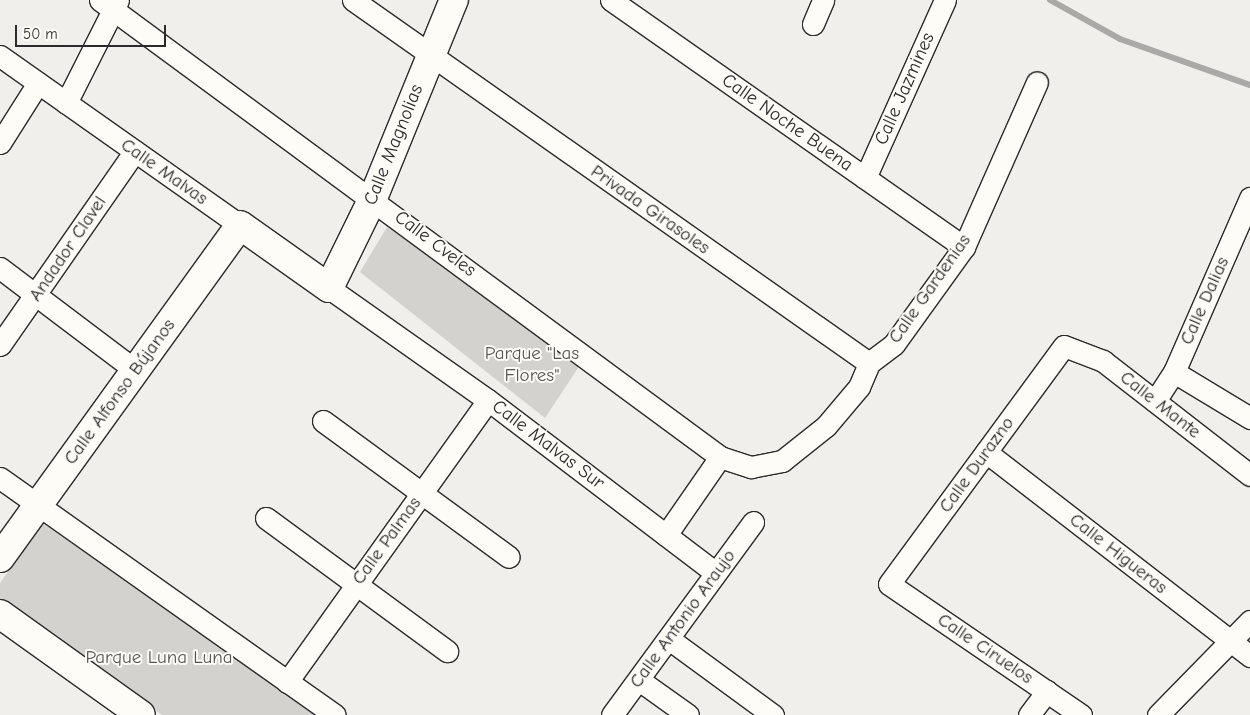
<!DOCTYPE html>
<html>
<head>
<meta charset="utf-8">
<style>
	body { margin:0 }
	#map { position:relative; width:1250px; height:715px; overflow:hidden; background:#f0efeb; font-family:"Comic Neue",sans-serif }
	div>[style] { position:absolute }
	.green>* { inset:0; background:#d3d2cf }
	.stream>* { height:6px; margin:-3px; padding:0 3px; transform-origin:3px; border-radius:3px; background:#aaa9a7 }
	.roads { filter:drop-shadow(1px 0 #2b2b2b) drop-shadow(-1px 0 #2b2b2b) drop-shadow(0 1px #2b2b2b) drop-shadow(0 -1px #2b2b2b) }
	.minor>* { height:21px; margin:-10.5px; padding:0 10.5px; transform-origin:10.5px; border-radius:10.5px; background:#fdfcf7 }
	.tertiary>* { height:28px; margin:-14px; padding:0 14px; transform-origin:14px; border-radius:14px; background:#fdfcf7 }
	span { translate:-50% -50%; white-space:nowrap; text-align:center; line-height:1.15; -webkit-text-stroke:4px #fdfcf7; paint-order:stroke }
	.street-label { font-size:19px; color:#2b2b2b }
	.park-label { font-size:19px; color:#555554 }
	.scale { position:absolute; left:15px; top:25px; width:151px; height:22px; box-sizing:border-box; border:2px solid #2b2b2b; border-top:0; padding-left:6px; font-size:15px; line-height:18px; white-space:nowrap; color:#2b2b2b; -webkit-text-stroke:4px #fdfcf7; paint-order:stroke }
</style>
</head>
<body>
<div id="map">
	<div class="green">
		<i style="clip-path:polygon(387px 227px,584px 359px,545px 418px,360px 272px)"></i>
		<i style="clip-path:polygon(42px 523px,318px 715px,162px 715px,0 602px,0 583px)"></i>
	</div>
	<div class="stream">
		<i style="left:1050px;top:0;width:80px;rotate:29.1deg"></i>
		<i style="left:1120px;top:39px;width:138px;rotate:19.5deg"></i>
	</div>
	<div class="roads">
		<div class="minor">
			<i style="left:100px;top:0;width:770px;rotate:36.39deg"></i>
			<i style="left:720px;top:457px;width:33px;rotate:18deg"></i>
			<i style="left:751px;top:467px;width:32px;rotate:-11deg"></i>
			<i style="left:782px;top:461px;width:56px;rotate:-38.5deg"></i>
			<i style="left:826px;top:426px;width:51px;rotate:-49.8deg"></i>
			<i style="left:859px;top:387px;width:26px;rotate:-67deg"></i>
			<i style="left:869px;top:363px;width:31px;rotate:-37deg"></i>
			<i style="left:894px;top:344px;width:120px;rotate:-54.2deg"></i>
			<i style="left:964px;top:247px;width:180px;rotate:-66.1deg"></i>
			<i style="left:353px;top:0;width:631px;rotate:35.13deg"></i>
			<i style="left:611px;top:0;width:431px;rotate:35deg"></i>
			<i style="left:813px;top:24px;width:26px;rotate:-67deg"></i>
			<i style="left:0;top:56px;width:294px;rotate:35.2deg"></i>
			<i style="left:66px;top:103px;width:115px;rotate:-63.2deg"></i>
			<i style="left:0;top:143px;width:71px;rotate:-57.7deg"></i>
			<i style="left:865px;top:178px;width:195px;rotate:-65.8deg"></i>
			<i style="left:0;top:268px;width:169px;rotate:37.1deg"></i>
			<i style="left:329px;top:288px;width:194px;rotate:35.2deg"></i>
			<i style="left:488px;top:400px;width:285px;rotate:37.2deg"></i>
			<i style="left:0;top:345px;width:236px;rotate:-55.2deg"></i>
			<i style="left:1174px;top:372px;width:89px;rotate:31.2deg"></i>
			<i style="left:1155px;top:401px;width:35px;rotate:-57deg"></i>
			<i style="left:1174px;top:372px;width:190px;rotate:-66.4deg"></i>
			<i style="left:323px;top:421px;width:230px;rotate:36.2deg"></i>
			<i style="left:986px;top:452px;width:334px;rotate:37.7deg"></i>
			<i style="left:0;top:478px;width:410px;rotate:35.3deg"></i>
			<i style="left:266px;top:518px;width:225px;rotate:36.3deg"></i>
			<i style="left:666px;top:535px;width:95px;rotate:-55.3deg"></i>
			<i style="left:669px;top:639px;width:129px;rotate:36.2deg"></i>
			<i style="left:639px;top:680px;width:60px;rotate:35.5deg"></i>
			<i style="left:287px;top:682px;width:346px;rotate:-54.5deg"></i>
			<i style="left:612px;top:715px;width:239px;rotate:-53.8deg"></i>
			<i style="left:1029px;top:715px;width:30px;rotate:-53deg"></i>
			<i style="left:1081px;top:715px;width:232px;rotate:-145.7deg"></i>
			<i style="left:889px;top:584px;width:295px;rotate:-53.7deg"></i>
			<i style="left:1064px;top:346px;width:42px;rotate:21deg"></i>
			<i style="left:1103px;top:361px;width:186px;rotate:37.8deg"></i>
			<i style="left:1158px;top:715px;width:132px;rotate:-45.6deg"></i>
		</div>
		<div class="tertiary">
			<i style="left:0;top:558px;width:410px;rotate:-54.2deg"></i>
			<i style="left:240px;top:225px;width:109px;rotate:35.3deg"></i>
			<i style="left:329px;top:288px;width:100px;rotate:-63.9deg"></i>
			<i style="left:373px;top:198px;width:214px;rotate:-67.8deg"></i>
			<i style="left:0;top:614px;width:173px;rotate:35.6deg"></i>
		</div>
	</div>
	<div class="street-label">
		<span style="left:905px;top:89px;rotate:-66deg">Calle Jazmines</span>
		<span style="left:787px;top:123px;rotate:35deg">Calle Noche Buena</span>
		<span style="left:394px;top:145px;rotate:-68deg">Calle Magnolias</span>
		<span style="left:164px;top:172px;rotate:35deg">Calle Malvas</span>
		<span style="left:650px;top:210px;rotate:35deg">Privada Girasoles</span>
		<span style="left:435px;top:244px;rotate:37deg">Calle Cveles</span>
		<span style="left:68px;top:249px;rotate:-56deg">Andador Clavel</span>
		<span style="left:930px;top:289px;rotate:-55deg">Calle Gardenias</span>
		<span style="left:1205px;top:301px;rotate:-66deg">Calle Dalias</span>
		<span style="left:120px;top:392px;rotate:-54deg">Calle Alfonso Bújanos</span>
		<span style="left:1160px;top:405px;rotate:38deg">Calle Mante</span>
		<span style="left:548px;top:445px;rotate:37deg">Calle Malvas Sur</span>
		<span style="left:977px;top:465px;rotate:-54deg">Calle Durazno</span>
		<span style="left:387px;top:541px;rotate:-54deg">Calle Palmas</span>
		<span style="left:1118px;top:554px;rotate:38deg">Calle Higueras</span>
		<span style="left:683px;top:619px;rotate:-54deg">Calle Antonio Araujo</span>
		<span style="left:985px;top:649px;rotate:34deg">Calle Ciruelos</span>
	</div>
	<div class="park-label">
		<span style="left:532px;top:365px">Parque "Las<br>Flores"</span>
		<span style="left:159px;top:658px">Parque Luna Luna</span>
	</div>
	<div class="scale">50 m</div>
</div>
</body>
</html>
